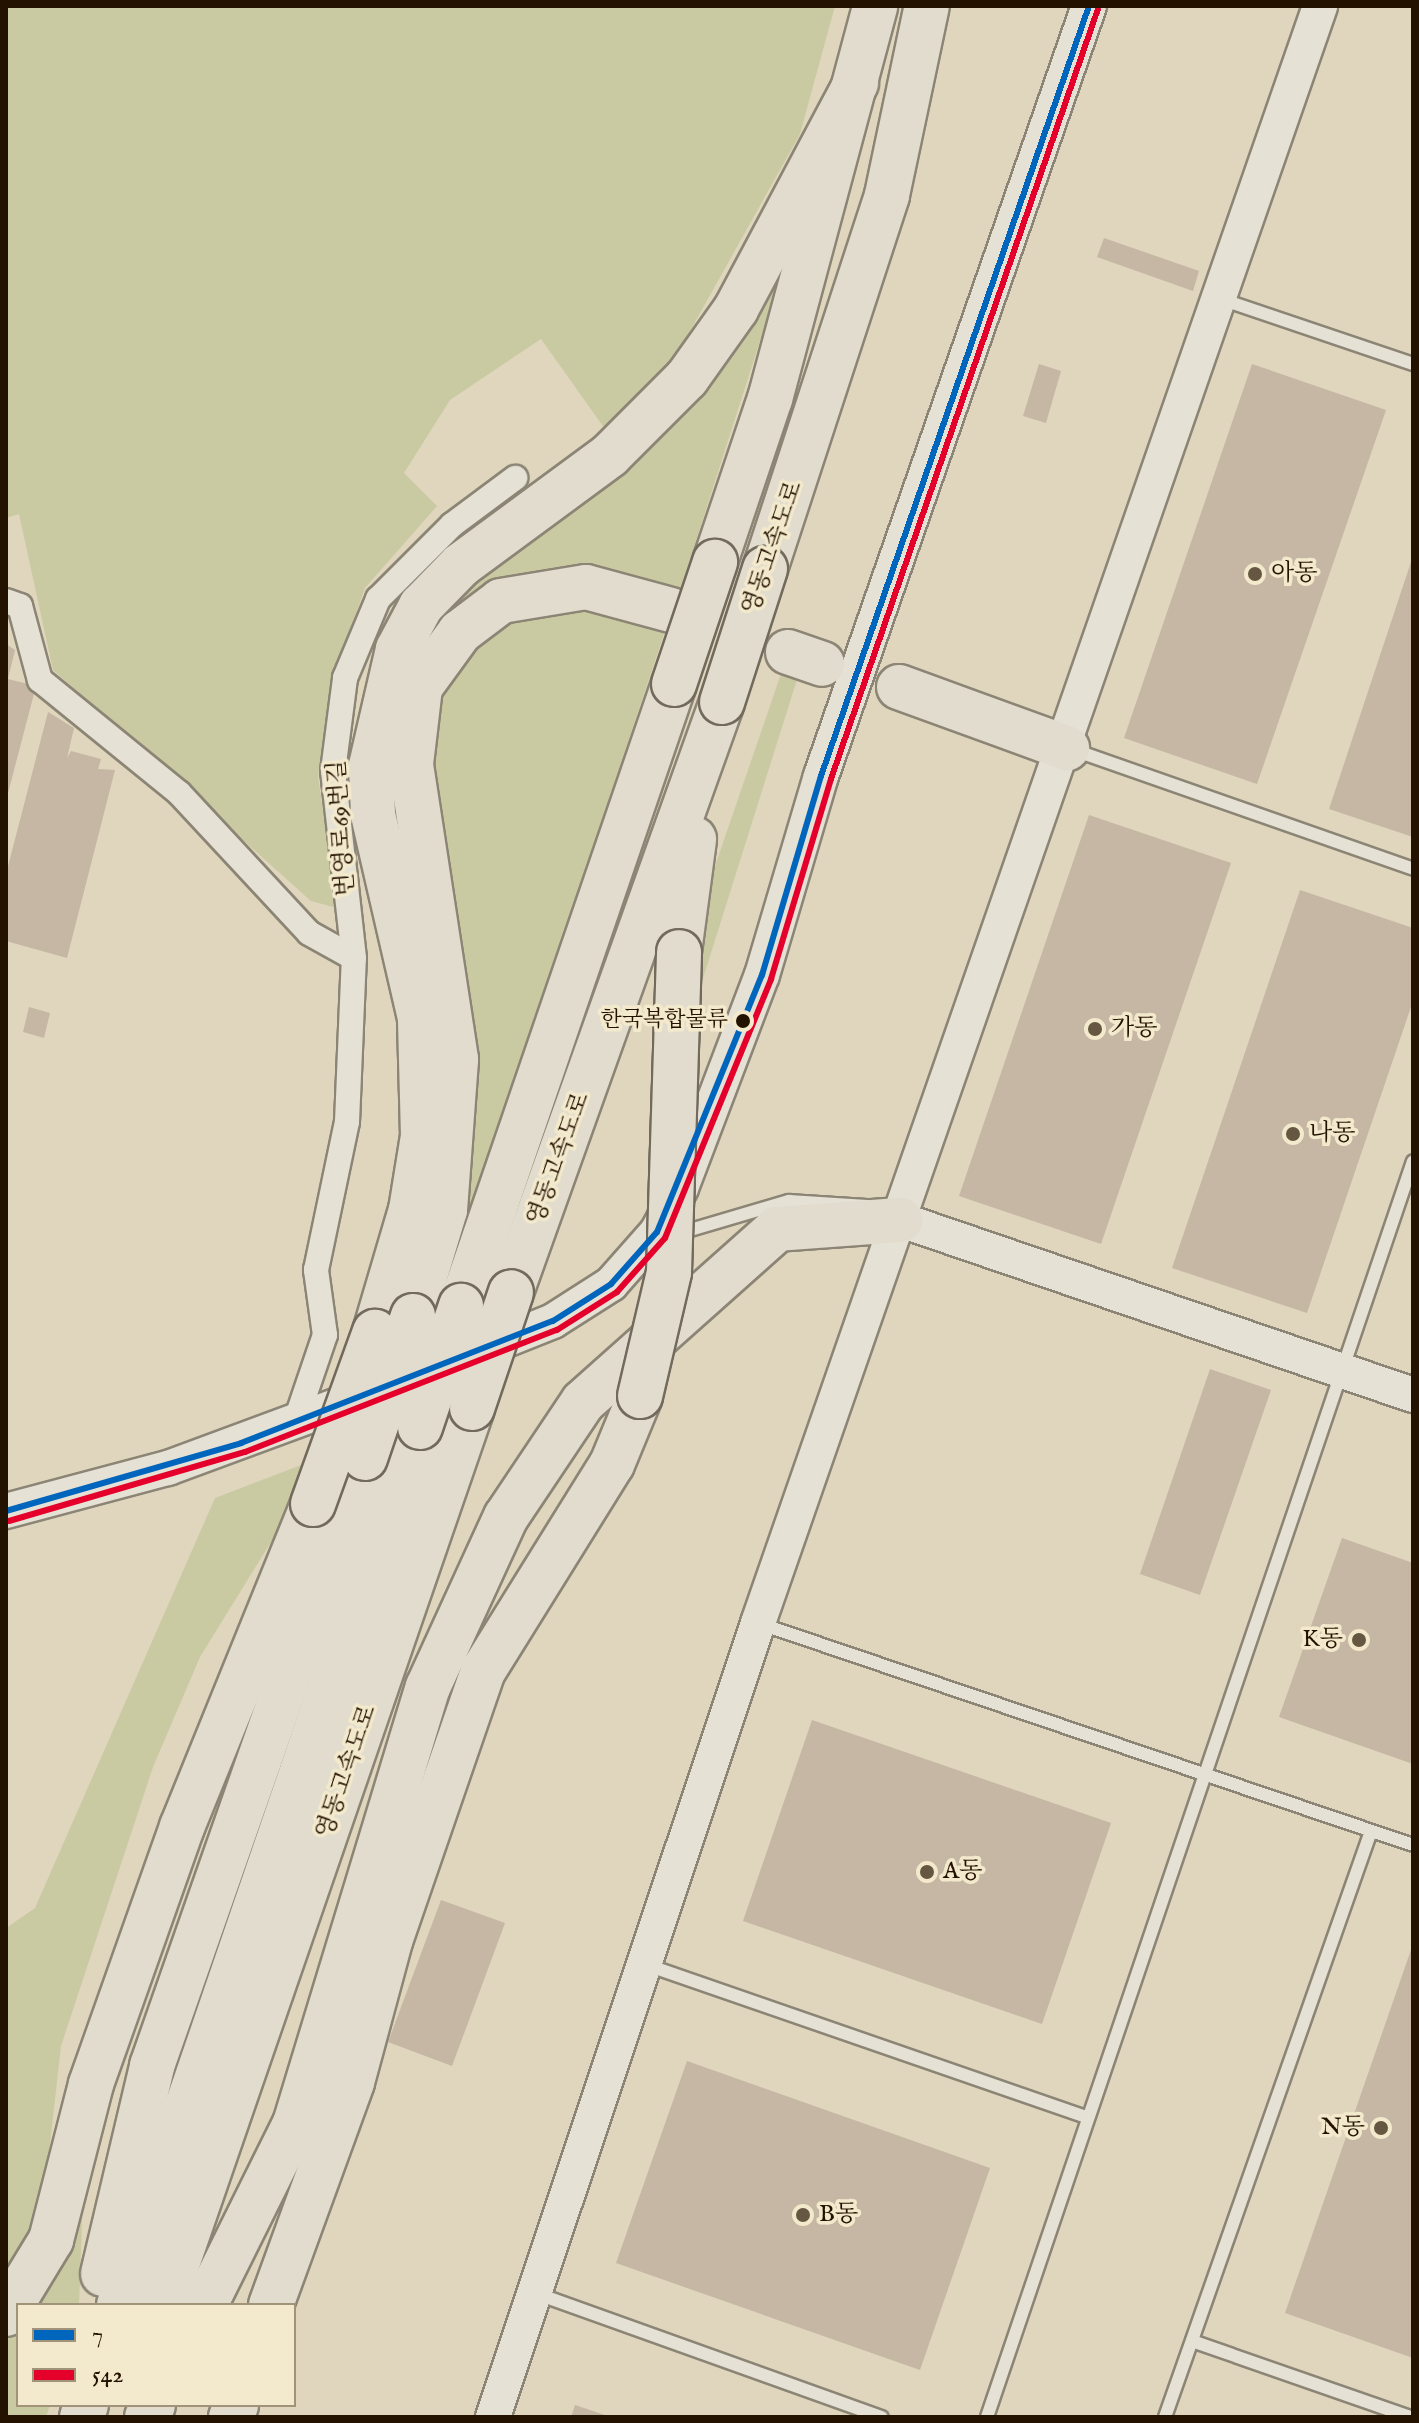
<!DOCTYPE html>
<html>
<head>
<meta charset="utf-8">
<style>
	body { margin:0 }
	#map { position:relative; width:1419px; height:2423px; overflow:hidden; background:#dfd6bd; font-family:"IM FELL English","Noto Serif KR",serif }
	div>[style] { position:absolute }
	.green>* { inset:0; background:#c9caa2 }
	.building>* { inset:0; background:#c6b6a4 }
	.roads { filter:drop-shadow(2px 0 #8c8575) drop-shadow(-2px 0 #8c8575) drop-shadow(0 2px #8c8575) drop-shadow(0 -2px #8c8575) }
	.lane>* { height:12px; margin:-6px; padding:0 6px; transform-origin:6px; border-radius:6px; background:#e5e1d5 }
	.street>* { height:24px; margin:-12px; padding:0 12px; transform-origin:12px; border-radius:12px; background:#e5e1d5 }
	.secondary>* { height:34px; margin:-17px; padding:0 17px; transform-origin:17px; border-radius:17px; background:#e5e1d5 }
	.highway>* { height:44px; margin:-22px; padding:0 22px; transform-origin:22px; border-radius:22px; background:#e1dccd }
	.bridges { filter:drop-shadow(2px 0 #726a5c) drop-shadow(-2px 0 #726a5c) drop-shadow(0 2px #726a5c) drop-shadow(0 -2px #726a5c) }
	.highway-bridge>* { height:44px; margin:-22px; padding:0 22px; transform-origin:22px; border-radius:22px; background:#e1dccd }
	.bus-1>* { height:6px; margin:-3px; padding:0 3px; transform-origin:3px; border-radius:3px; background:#0065bd }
	.bus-2>* { height:6px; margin:-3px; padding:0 3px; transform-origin:3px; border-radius:3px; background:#e4002b }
	.dots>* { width:22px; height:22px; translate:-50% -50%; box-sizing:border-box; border:4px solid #f3e9cc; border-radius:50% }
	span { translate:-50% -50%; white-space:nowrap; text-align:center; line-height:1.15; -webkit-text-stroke:7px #f3e9cc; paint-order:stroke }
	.bus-label { font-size:22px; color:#241200 }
	.right { translate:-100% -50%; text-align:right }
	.street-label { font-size:24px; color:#241200 }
	.poi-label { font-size:24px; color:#241200 }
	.left { translate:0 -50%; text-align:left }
	.frame { position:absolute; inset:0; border:8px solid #241200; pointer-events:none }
	.legend { position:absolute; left:16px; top:2303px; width:280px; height:104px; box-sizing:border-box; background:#f3e9cc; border:2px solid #a0937a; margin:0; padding:10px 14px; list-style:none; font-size:24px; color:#241200 }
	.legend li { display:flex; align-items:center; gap:16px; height:40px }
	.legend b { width:40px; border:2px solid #a0937a }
</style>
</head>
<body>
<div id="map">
	<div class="green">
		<i style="clip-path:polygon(6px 6px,835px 6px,800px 134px,671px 365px,605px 429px,541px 339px,450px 400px,404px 473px,437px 506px,365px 588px,333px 677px,318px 776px,337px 908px,311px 901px,53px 670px,19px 514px,6px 518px)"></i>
		<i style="clip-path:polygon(786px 260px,677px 600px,620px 581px,425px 643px,444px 606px)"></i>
		<i style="clip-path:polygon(543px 601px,668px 622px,451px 1273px,443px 1270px,424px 760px,440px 684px,502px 614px)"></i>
		<i style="clip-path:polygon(784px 665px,800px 670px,683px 1042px,713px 872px)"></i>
		<i style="clip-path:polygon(304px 1464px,292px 1508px,200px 1657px,153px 1767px,61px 2046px,41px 2224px,6px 2293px,6px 1928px,35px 1908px,215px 1498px)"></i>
		<i style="clip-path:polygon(83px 2194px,79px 2305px,24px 2305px)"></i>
		<i style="clip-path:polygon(18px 2315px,18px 2405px,50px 2405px,46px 2417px,6px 2417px,6px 2331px)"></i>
	</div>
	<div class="building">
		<i style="clip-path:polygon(1104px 238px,1199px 271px,1193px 291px,1097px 257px)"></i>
		<i style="clip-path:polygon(1039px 364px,1061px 371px,1046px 423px,1023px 416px)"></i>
		<i style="clip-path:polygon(1252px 364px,1386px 410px,1257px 784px,1124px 738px)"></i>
		<i style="clip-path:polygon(1412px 559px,1413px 560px,1413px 837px,1329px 809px)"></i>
		<i style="clip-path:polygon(6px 644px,15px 650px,8px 679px,36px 686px,7px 797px)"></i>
		<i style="clip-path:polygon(48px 712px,74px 728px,67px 758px,71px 751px,101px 759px,98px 769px,115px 770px,67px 958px,6px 941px,6px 874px)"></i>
		<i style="clip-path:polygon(1089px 815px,1231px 863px,1101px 1244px,959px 1196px)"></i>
		<i style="clip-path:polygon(1300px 890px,1413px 928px,1413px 1001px,1307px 1313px,1172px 1268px)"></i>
		<i style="clip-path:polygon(29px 1007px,50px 1013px,44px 1038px,23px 1032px)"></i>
		<i style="clip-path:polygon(1210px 1369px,1271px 1390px,1200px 1595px,1140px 1574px)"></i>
		<i style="clip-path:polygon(1342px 1538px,1413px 1563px,1413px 1764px,1279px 1717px)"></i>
		<i style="clip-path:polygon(812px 1720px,1111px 1823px,1042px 2024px,743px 1921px)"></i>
		<i style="clip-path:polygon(441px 1900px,505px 1923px,452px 2066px,388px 2042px)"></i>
		<i style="clip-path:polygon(1413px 1944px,1413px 2358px,1285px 2313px)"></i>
		<i style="clip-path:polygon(687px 2061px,990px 2168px,920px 2370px,616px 2263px)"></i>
		<i style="clip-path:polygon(575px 2405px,608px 2416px,608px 2417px,571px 2417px)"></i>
	</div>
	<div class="roads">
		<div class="lane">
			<i style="left:1221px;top:299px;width:203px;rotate:18.7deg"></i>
			<i style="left:1074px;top:750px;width:359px;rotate:19.3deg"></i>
			<i style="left:680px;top:1233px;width:114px;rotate:-16.4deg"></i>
			<i style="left:789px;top:1201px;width:78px;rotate:3.7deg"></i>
			<i style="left:761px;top:1624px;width:688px;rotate:18.72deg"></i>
			<i style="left:647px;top:1965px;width:466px;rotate:19.1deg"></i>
			<i style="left:538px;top:2294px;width:365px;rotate:19.7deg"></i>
			<i style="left:1192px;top:2341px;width:231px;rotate:19.2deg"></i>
			<i style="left:987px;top:2417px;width:1326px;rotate:-71.26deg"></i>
			<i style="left:1165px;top:2417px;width:621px;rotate:-70.63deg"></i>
		</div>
		<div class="street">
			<i style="left:6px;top:601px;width:15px;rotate:20deg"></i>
			<i style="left:20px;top:606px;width:77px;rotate:74.9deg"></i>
			<i style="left:40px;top:680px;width:179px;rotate:39.1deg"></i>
			<i style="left:179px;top:793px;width:191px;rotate:47.1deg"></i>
			<i style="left:309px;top:933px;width:51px;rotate:29.1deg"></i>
			<i style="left:295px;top:1423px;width:93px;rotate:-71.2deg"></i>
			<i style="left:325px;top:1335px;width:66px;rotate:-97.9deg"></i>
			<i style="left:316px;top:1270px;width:151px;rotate:-78.2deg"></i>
			<i style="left:347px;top:1122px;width:164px;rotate:-87.6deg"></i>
			<i style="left:354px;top:958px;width:188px;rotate:-96.4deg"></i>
			<i style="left:333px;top:771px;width:94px;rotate:-82.6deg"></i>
			<i style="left:345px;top:678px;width:86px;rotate:-67.3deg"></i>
			<i style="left:378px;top:599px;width:105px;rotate:-45deg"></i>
			<i style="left:452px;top:525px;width:79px;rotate:-36.7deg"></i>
		</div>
		<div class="secondary">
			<i style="left:901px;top:1220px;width:541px;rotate:18.87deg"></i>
			<i style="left:478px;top:1351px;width:81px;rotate:-21.8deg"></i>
			<i style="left:553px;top:1321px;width:69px;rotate:-32.5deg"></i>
			<i style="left:611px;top:1284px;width:69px;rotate:-48.5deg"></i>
			<i style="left:657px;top:1232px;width:50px;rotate:-61.4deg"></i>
			<i style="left:681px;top:1188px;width:228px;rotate:-69.2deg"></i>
			<i style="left:762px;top:975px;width:208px;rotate:-73.5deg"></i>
			<i style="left:821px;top:776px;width:815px;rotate:-70.81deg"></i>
			<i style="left:6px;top:1511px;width:168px;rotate:-14.9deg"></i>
			<i style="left:168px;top:1468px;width:210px;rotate:-20.3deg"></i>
			<i style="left:493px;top:2417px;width:837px;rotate:-71.54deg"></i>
			<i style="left:758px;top:1623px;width:1712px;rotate:-70.83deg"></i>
		</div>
		<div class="highway">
			<i style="left:715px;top:562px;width:172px;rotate:-71.4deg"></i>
			<i style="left:770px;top:399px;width:407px;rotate:-75deg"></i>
			<i style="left:765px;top:569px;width:393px;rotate:-71.9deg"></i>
			<i style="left:887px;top:195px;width:193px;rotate:-78.1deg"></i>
			<i style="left:788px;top:652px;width:36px;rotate:19deg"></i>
			<i style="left:899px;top:687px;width:179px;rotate:20deg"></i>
			<i style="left:679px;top:952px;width:114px;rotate:-82.4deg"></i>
			<i style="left:511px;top:1292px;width:627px;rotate:-70.32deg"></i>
			<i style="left:461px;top:1306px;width:657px;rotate:-71.1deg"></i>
			<i style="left:413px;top:1316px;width:111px;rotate:-73.2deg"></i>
			<i style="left:445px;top:1210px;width:151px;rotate:-85.8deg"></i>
			<i style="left:456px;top:1059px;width:298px;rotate:-98.7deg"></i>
			<i style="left:411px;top:764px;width:78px;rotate:-83.3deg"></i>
			<i style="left:420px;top:687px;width:68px;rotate:-54deg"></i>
			<i style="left:460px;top:632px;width:51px;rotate:-37.1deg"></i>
			<i style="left:501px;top:601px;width:86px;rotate:-9.4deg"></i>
			<i style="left:586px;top:587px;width:88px;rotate:15.1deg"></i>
			<i style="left:375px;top:1332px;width:127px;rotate:-73.6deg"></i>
			<i style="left:411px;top:1210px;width:75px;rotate:-80.8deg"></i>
			<i style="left:423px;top:1136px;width:118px;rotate:-91.5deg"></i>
			<i style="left:420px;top:1018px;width:209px;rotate:-103deg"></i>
			<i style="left:373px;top:814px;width:48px;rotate:-92.4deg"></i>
			<i style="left:371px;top:766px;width:120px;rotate:-77deg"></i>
			<i style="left:398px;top:649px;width:49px;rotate:-61.9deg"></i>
			<i style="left:421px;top:606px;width:57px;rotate:-45.7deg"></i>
			<i style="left:461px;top:565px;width:185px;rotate:-36.4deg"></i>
			<i style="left:610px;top:455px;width:109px;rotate:-45deg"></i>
			<i style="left:687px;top:378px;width:85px;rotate:-54.6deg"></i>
			<i style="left:736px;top:309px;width:256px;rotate:-62deg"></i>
			<i style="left:103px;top:2274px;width:214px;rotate:-76.7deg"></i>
			<i style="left:152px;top:2066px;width:644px;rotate:-70.69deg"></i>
			<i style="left:119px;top:2305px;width:928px;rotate:-71.08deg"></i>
			<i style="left:163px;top:2305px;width:949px;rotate:-70.99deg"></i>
			<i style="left:205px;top:2305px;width:202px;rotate:-63.6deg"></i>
			<i style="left:295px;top:2124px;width:457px;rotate:-73.1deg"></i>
			<i style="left:428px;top:1687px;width:187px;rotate:-65.4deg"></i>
			<i style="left:506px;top:1517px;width:138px;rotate:-56.2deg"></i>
			<i style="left:583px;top:1402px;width:260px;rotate:-41.7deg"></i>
			<i style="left:777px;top:1229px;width:124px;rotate:-4.2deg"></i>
			<i style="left:271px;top:2305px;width:237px;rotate:-70deg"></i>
			<i style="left:352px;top:2082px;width:146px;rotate:-74.9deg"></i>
			<i style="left:390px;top:1941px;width:286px;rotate:-71deg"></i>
			<i style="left:483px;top:1671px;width:244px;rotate:-58.1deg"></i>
			<i style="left:612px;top:1464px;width:74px;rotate:-67.6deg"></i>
			<i style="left:6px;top:2314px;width:87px;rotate:-58.7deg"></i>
			<i style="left:51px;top:2240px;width:161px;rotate:-75.6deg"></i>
			<i style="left:91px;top:2084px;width:273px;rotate:-70.5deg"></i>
			<i style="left:182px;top:1827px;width:349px;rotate:-67.9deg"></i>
			<i style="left:82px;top:2417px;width:13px;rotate:-72deg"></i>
			<i style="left:147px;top:2417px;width:13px;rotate:-63deg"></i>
			<i style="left:231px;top:2417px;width:13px;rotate:-67deg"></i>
		</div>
	</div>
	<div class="bridges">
		<div class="highway-bridge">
			<i style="left:674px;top:684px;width:129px;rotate:-71.4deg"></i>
			<i style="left:722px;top:702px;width:140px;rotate:-72.1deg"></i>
			<i style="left:640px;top:1396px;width:127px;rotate:-76.8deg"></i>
			<i style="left:669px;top:1272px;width:320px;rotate:-88.2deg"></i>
			<i style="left:472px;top:1408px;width:122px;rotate:-71.4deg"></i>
			<i style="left:420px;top:1427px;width:128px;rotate:-71.3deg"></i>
			<i style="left:365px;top:1458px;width:150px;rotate:-71.3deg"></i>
			<i style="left:313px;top:1504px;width:183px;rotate:-70.2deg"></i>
		</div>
	</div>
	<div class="bus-1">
		<i style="left:6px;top:1511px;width:245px;rotate:-16.1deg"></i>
		<i style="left:241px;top:1443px;width:335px;rotate:-21.4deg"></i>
		<i style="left:553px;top:1321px;width:69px;rotate:-32.5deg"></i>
		<i style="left:611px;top:1284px;width:69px;rotate:-48.5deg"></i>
		<i style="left:657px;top:1232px;width:278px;rotate:-67.8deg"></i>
		<i style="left:762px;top:975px;width:208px;rotate:-73.5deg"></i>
		<i style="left:821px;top:776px;width:815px;rotate:-70.81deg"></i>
	</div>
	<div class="bus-2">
		<i style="left:9px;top:1521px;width:246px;rotate:-16.3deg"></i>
		<i style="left:245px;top:1452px;width:335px;rotate:-21.4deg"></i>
		<i style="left:557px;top:1330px;width:71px;rotate:-32.3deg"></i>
		<i style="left:617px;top:1292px;width:72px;rotate:-48.4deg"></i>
		<i style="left:665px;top:1238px;width:280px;rotate:-67.7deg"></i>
		<i style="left:771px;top:979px;width:209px;rotate:-73.3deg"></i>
		<i style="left:831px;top:779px;width:815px;rotate:-70.88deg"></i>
	</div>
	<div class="dots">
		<i style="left:1255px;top:574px;background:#655742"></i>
		<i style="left:743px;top:1021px;background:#241200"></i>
		<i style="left:1095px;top:1029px;background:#655742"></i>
		<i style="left:1293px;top:1134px;background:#655742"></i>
		<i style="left:1359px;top:1640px;background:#655742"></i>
		<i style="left:927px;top:1872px;background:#655742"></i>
		<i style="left:1381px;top:2128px;background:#655742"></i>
		<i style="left:803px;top:2215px;background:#655742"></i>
	</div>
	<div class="bus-label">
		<span class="right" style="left:728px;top:1021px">한국복합물류</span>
	</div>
	<div class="street-label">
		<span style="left:773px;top:548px;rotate:-71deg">영동고속도로</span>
		<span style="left:342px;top:828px;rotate:-94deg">번영로69번길</span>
		<span style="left:559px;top:1159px;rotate:-70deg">영동고속도로</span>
		<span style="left:347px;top:1772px;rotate:-71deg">영동고속도로</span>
	</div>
	<div class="poi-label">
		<span class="left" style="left:1271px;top:574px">아동</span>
		<span class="left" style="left:1111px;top:1029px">가동</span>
		<span class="left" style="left:1309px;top:1134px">나동</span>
		<span class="right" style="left:1343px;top:1640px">K동</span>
		<span class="left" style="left:943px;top:1872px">A동</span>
		<span class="right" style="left:1365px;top:2128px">N동</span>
		<span class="left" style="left:819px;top:2215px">B동</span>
	</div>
	<div class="frame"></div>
	<ul class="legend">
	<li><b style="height:10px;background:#0065bd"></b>7</li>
	<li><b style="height:10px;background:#e4002b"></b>542</li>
	</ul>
</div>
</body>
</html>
